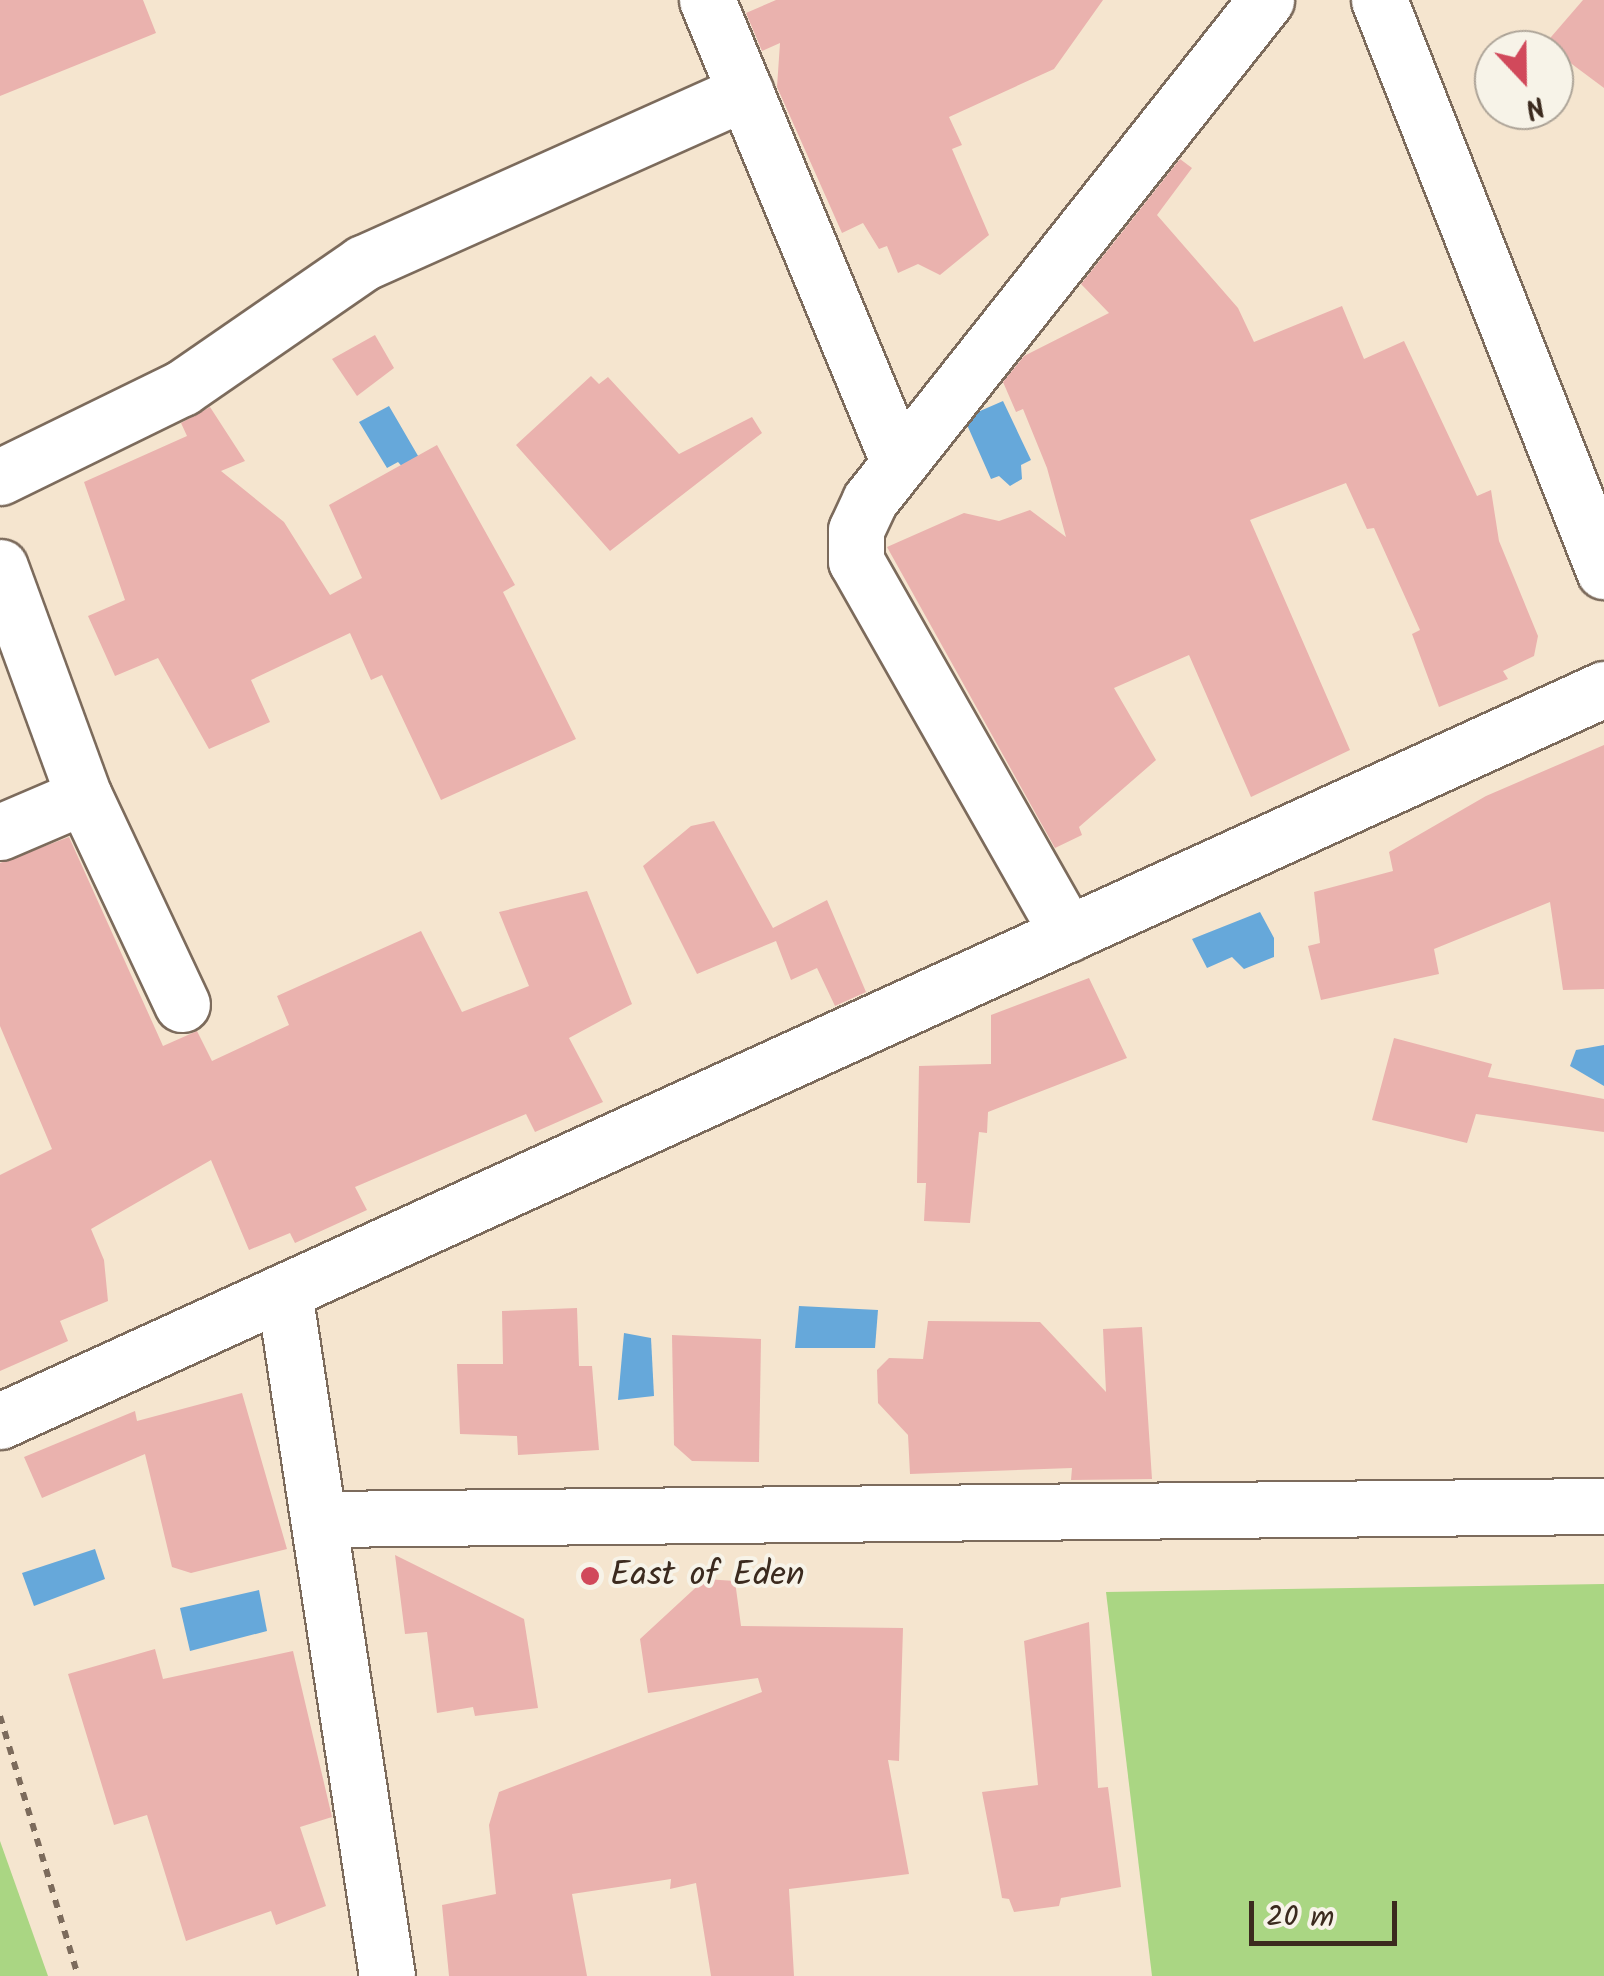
<!DOCTYPE html>
<html>
<head>
<meta charset="utf-8">
<style>
	body { margin:0 }
	#map { position:relative; width:1604px; height:1976px; overflow:hidden; background:#f5e5cf; font-family:Kalam,sans-serif }
	div>[style] { position:absolute }
	.green>* { inset:0; background:#aad683 }
	.water>* { inset:0; background:#66a8da }
	.building>* { inset:0; background:#eab2ae }
	.path>* { height:6px; margin-top:-3px; transform-origin:0; background:repeating-linear-gradient(90deg,#7c6b5c 0 8px,transparent 0 16px) }
	.roads { filter:drop-shadow(2px 0 #7c6b5c) drop-shadow(-2px 0 #7c6b5c) drop-shadow(0 2px #7c6b5c) drop-shadow(0 -2px #7c6b5c) }
	.street>* { height:55px; margin:-27.5px; padding:0 27.5px; transform-origin:27.5px; border-radius:27.5px; background:#fff }
	.dots>* { width:28px; height:28px; translate:-50% -50%; box-sizing:border-box; border:5px solid #f7f3e8; border-radius:50% }
	span { translate:-50% -50%; white-space:nowrap; text-align:center; line-height:1.15; -webkit-text-stroke:8px #f7f3e8; paint-order:stroke }
	.poi-label { font-size:35px; color:#3b2a1e }
	.left { translate:0 -50%; text-align:left }
	.north { position:absolute; left:1474px; top:30px; width:100px; height:100px; box-sizing:border-box; background:#f7f3e8; border:2px solid #aca397; border-radius:50%; rotate:158deg; font-size:28px; font-weight:700; line-height:40px; text-align:center; color:#3b2a1e }
	.north::after { content:''; display:block; margin:auto; width:35px; height:45px; background:#d1495b; clip-path:polygon(50% 0,100% 100%,50% 72%,0 100%) }
	.scale { position:absolute; left:1249px; top:1901px; width:148px; height:45px; box-sizing:border-box; border:5px solid #3b2a1e; border-top:0; padding-left:12px; font-size:30px; line-height:35px; white-space:nowrap; color:#3b2a1e; -webkit-text-stroke:8px #f7f3e8; paint-order:stroke }
</style>
</head>
<body>
<div id="map">
	<div class="green">
		<i style="clip-path:polygon(1604px 1584px,1604px 1976px,1152px 1976px,1106px 1592px)"></i>
		<i style="clip-path:polygon(0 1841px,48px 1976px,0 1976px)"></i>
	</div>
	<div class="water">
		<i style="clip-path:polygon(1003px 401px,1031px 460px,1021px 465px,1022px 479px,1010px 486px,999px 476px,991px 479px,964px 418px)"></i>
		<i style="clip-path:polygon(389px 406px,421px 461px,405px 470px,398px 462px,387px 468px,359px 422px)"></i>
		<i style="clip-path:polygon(1260px 912px,1274px 938px,1274px 957px,1244px 969px,1232px 957px,1207px 968px,1192px 939px)"></i>
		<i style="clip-path:polygon(1604px 1045px,1604px 1086px,1570px 1066px,1576px 1050px)"></i>
		<i style="clip-path:polygon(799px 1306px,878px 1310px,875px 1348px,795px 1348px)"></i>
		<i style="clip-path:polygon(624px 1333px,651px 1338px,654px 1396px,618px 1400px)"></i>
		<i style="clip-path:polygon(95px 1549px,105px 1579px,34px 1606px,22px 1573px)"></i>
		<i style="clip-path:polygon(259px 1590px,267px 1631px,190px 1651px,180px 1608px)"></i>
	</div>
	<div class="building">
		<i style="clip-path:polygon(0 0,143px 0,156px 33px,0 96px)"></i>
		<i style="clip-path:polygon(776px 0,1103px 0,1054px 69px,949px 117px,962px 145px,952px 149px,989px 235px,940px 275px,918px 264px,898px 273px,887px 246px,879px 249px,863px 223px,842px 233px,777px 87px,780px 43px,762px 51px,746px 13px)"></i>
		<i style="clip-path:polygon(1583px 0,1604px 0,1604px 88px,1545px 44px)"></i>
		<i style="clip-path:polygon(1180px 159px,1192px 168px,1157px 215px,1238px 308px,1254px 342px,1342px 306px,1364px 359px,1404px 341px,1477px 496px,1491px 490px,1499px 541px,1538px 636px,1534px 656px,1503px 671px,1508px 679px,1439px 707px,1412px 634px,1420px 630px,1374px 528px,1367px 529px,1346px 483px,1250px 520px,1350px 750px,1251px 797px,1189px 655px,1114px 688px,1156px 760px,1079px 827px,1082px 835px,1055px 848px,887px 547px,964px 513px,999px 521px,1030px 510px,1066px 537px,1047px 468px,1023px 409px,1016px 412px,1003px 382px,1024px 356px,1109px 313px,1081px 284px)"></i>
		<i style="clip-path:polygon(375px 335px,394px 368px,357px 396px,332px 359px)"></i>
		<i style="clip-path:polygon(591px 376px,599px 384px,608px 377px,679px 454px,752px 417px,762px 433px,610px 551px,516px 445px)"></i>
		<i style="clip-path:polygon(210px 407px,245px 461px,221px 471px,284px 522px,330px 595px,362px 578px,329px 505px,437px 445px,515px 585px,503px 592px,576px 739px,441px 800px,382px 675px,371px 680px,350px 633px,251px 680px,270px 722px,209px 749px,158px 658px,115px 676px,88px 616px,125px 600px,84px 482px,187px 436px,181px 423px)"></i>
		<i style="clip-path:polygon(1604px 745px,1604px 989px,1563px 990px,1550px 902px,1434px 949px,1439px 974px,1321px 1000px,1308px 946px,1320px 943px,1314px 892px,1393px 871px,1389px 852px,1486px 796px)"></i>
		<i style="clip-path:polygon(714px 821px,773px 928px,827px 900px,866px 992px,835px 1006px,817px 968px,791px 980px,776px 941px,697px 974px,643px 866px,691px 826px)"></i>
		<i style="clip-path:polygon(69px 837px,163px 1046px,197px 1031px,212px 1061px,289px 1025px,277px 996px,421px 931px,462px 1012px,529px 986px,499px 912px,587px 891px,632px 1004px,569px 1038px,603px 1102px,535px 1132px,526px 1114px,355px 1187px,367px 1210px,295px 1243px,290px 1233px,249px 1250px,211px 1160px,91px 1229px,104px 1260px,108px 1301px,60px 1321px,68px 1341px,0 1371px,0 1175px,52px 1149px,0 1026px,0 863px)"></i>
		<i style="clip-path:polygon(1089px 978px,1127px 1058px,988px 1112px,987px 1133px,979px 1132px,970px 1223px,924px 1221px,926px 1183px,917px 1183px,919px 1066px,991px 1064px,991px 1015px)"></i>
		<i style="clip-path:polygon(1394px 1038px,1492px 1064px,1488px 1077px,1604px 1099px,1604px 1132px,1476px 1114px,1467px 1143px,1372px 1120px)"></i>
		<i style="clip-path:polygon(577px 1308px,579px 1366px,592px 1366px,599px 1450px,518px 1455px,517px 1436px,460px 1434px,457px 1364px,503px 1364px,502px 1311px)"></i>
		<i style="clip-path:polygon(928px 1321px,1040px 1322px,1106px 1392px,1103px 1329px,1142px 1327px,1152px 1479px,1071px 1480px,1072px 1468px,910px 1474px,908px 1435px,878px 1403px,877px 1370px,889px 1358px,923px 1359px)"></i>
		<i style="clip-path:polygon(672px 1335px,761px 1339px,759px 1462px,692px 1461px,674px 1445px)"></i>
		<i style="clip-path:polygon(242px 1393px,287px 1549px,191px 1573px,172px 1567px,145px 1454px,42px 1498px,24px 1457px,135px 1411px,137px 1421px)"></i>
		<i style="clip-path:polygon(395px 1555px,524px 1619px,538px 1708px,475px 1716px,473px 1707px,437px 1713px,427px 1632px,405px 1634px)"></i>
		<i style="clip-path:polygon(705px 1579px,735px 1581px,741px 1626px,903px 1628px,899px 1761px,888px 1760px,909px 1874px,789px 1889px,794px 1976px,711px 1976px,696px 1883px,670px 1889px,671px 1879px,572px 1894px,587px 1976px,449px 1976px,442px 1905px,496px 1894px,489px 1825px,499px 1792px,762px 1692px,758px 1678px,648px 1693px,640px 1639px)"></i>
		<i style="clip-path:polygon(1089px 1622px,1098px 1788px,1108px 1787px,1121px 1887px,1061px 1898px,1059px 1906px,1014px 1912px,1009px 1899px,1002px 1898px,982px 1792px,1038px 1785px,1024px 1641px)"></i>
		<i style="clip-path:polygon(155px 1649px,163px 1679px,293px 1651px,332px 1817px,300px 1827px,326px 1906px,276px 1925px,271px 1911px,186px 1941px,147px 1815px,114px 1825px,68px 1674px)"></i>
	</div>
	<div class="path">
		<i style="left:0;top:1716px;width:271px;rotate:73.3deg"></i>
	</div>
	<div class="roads">
		<div class="street">
			<i style="left:707px;top:0;width:501px;rotate:67.48deg"></i>
			<i style="left:1379px;top:0;width:614px;rotate:68.49deg"></i>
			<i style="left:0;top:477px;width:203px;rotate:-26.1deg"></i>
			<i style="left:182px;top:388px;width:220px;rotate:-34.6deg"></i>
			<i style="left:363px;top:263px;width:419px;rotate:-24.1deg"></i>
			<i style="left:0;top:567px;width:244px;rotate:69.9deg"></i>
			<i style="left:84px;top:796px;width:230px;rotate:64.8deg"></i>
			<i style="left:0;top:832px;width:91px;rotate:-23.2deg"></i>
			<i style="left:1068px;top:934px;width:429px;rotate:-119.6deg"></i>
			<i style="left:856px;top:561px;width:31px;rotate:-90deg"></i>
			<i style="left:856px;top:530px;width:33px;rotate:-65deg"></i>
			<i style="left:870px;top:500px;width:638px;rotate:-51.62deg"></i>
			<i style="left:284px;top:1292px;width:692px;rotate:81.44deg"></i>
			<i style="left:0;top:1421px;width:1763px;rotate:-24.53deg"></i>
			<i style="left:320px;top:1519px;width:1284px;rotate:-0.58deg"></i>
		</div>
	</div>
	<div class="dots">
		<i style="left:590px;top:1576px;background:#d1495b"></i>
	</div>
	<div class="poi-label">
		<span class="left" style="left:610px;top:1576px">East of Eden</span>
	</div>
	<div class="north">N</div>
	<div class="scale">20 m</div>
</div>
</body>
</html>
